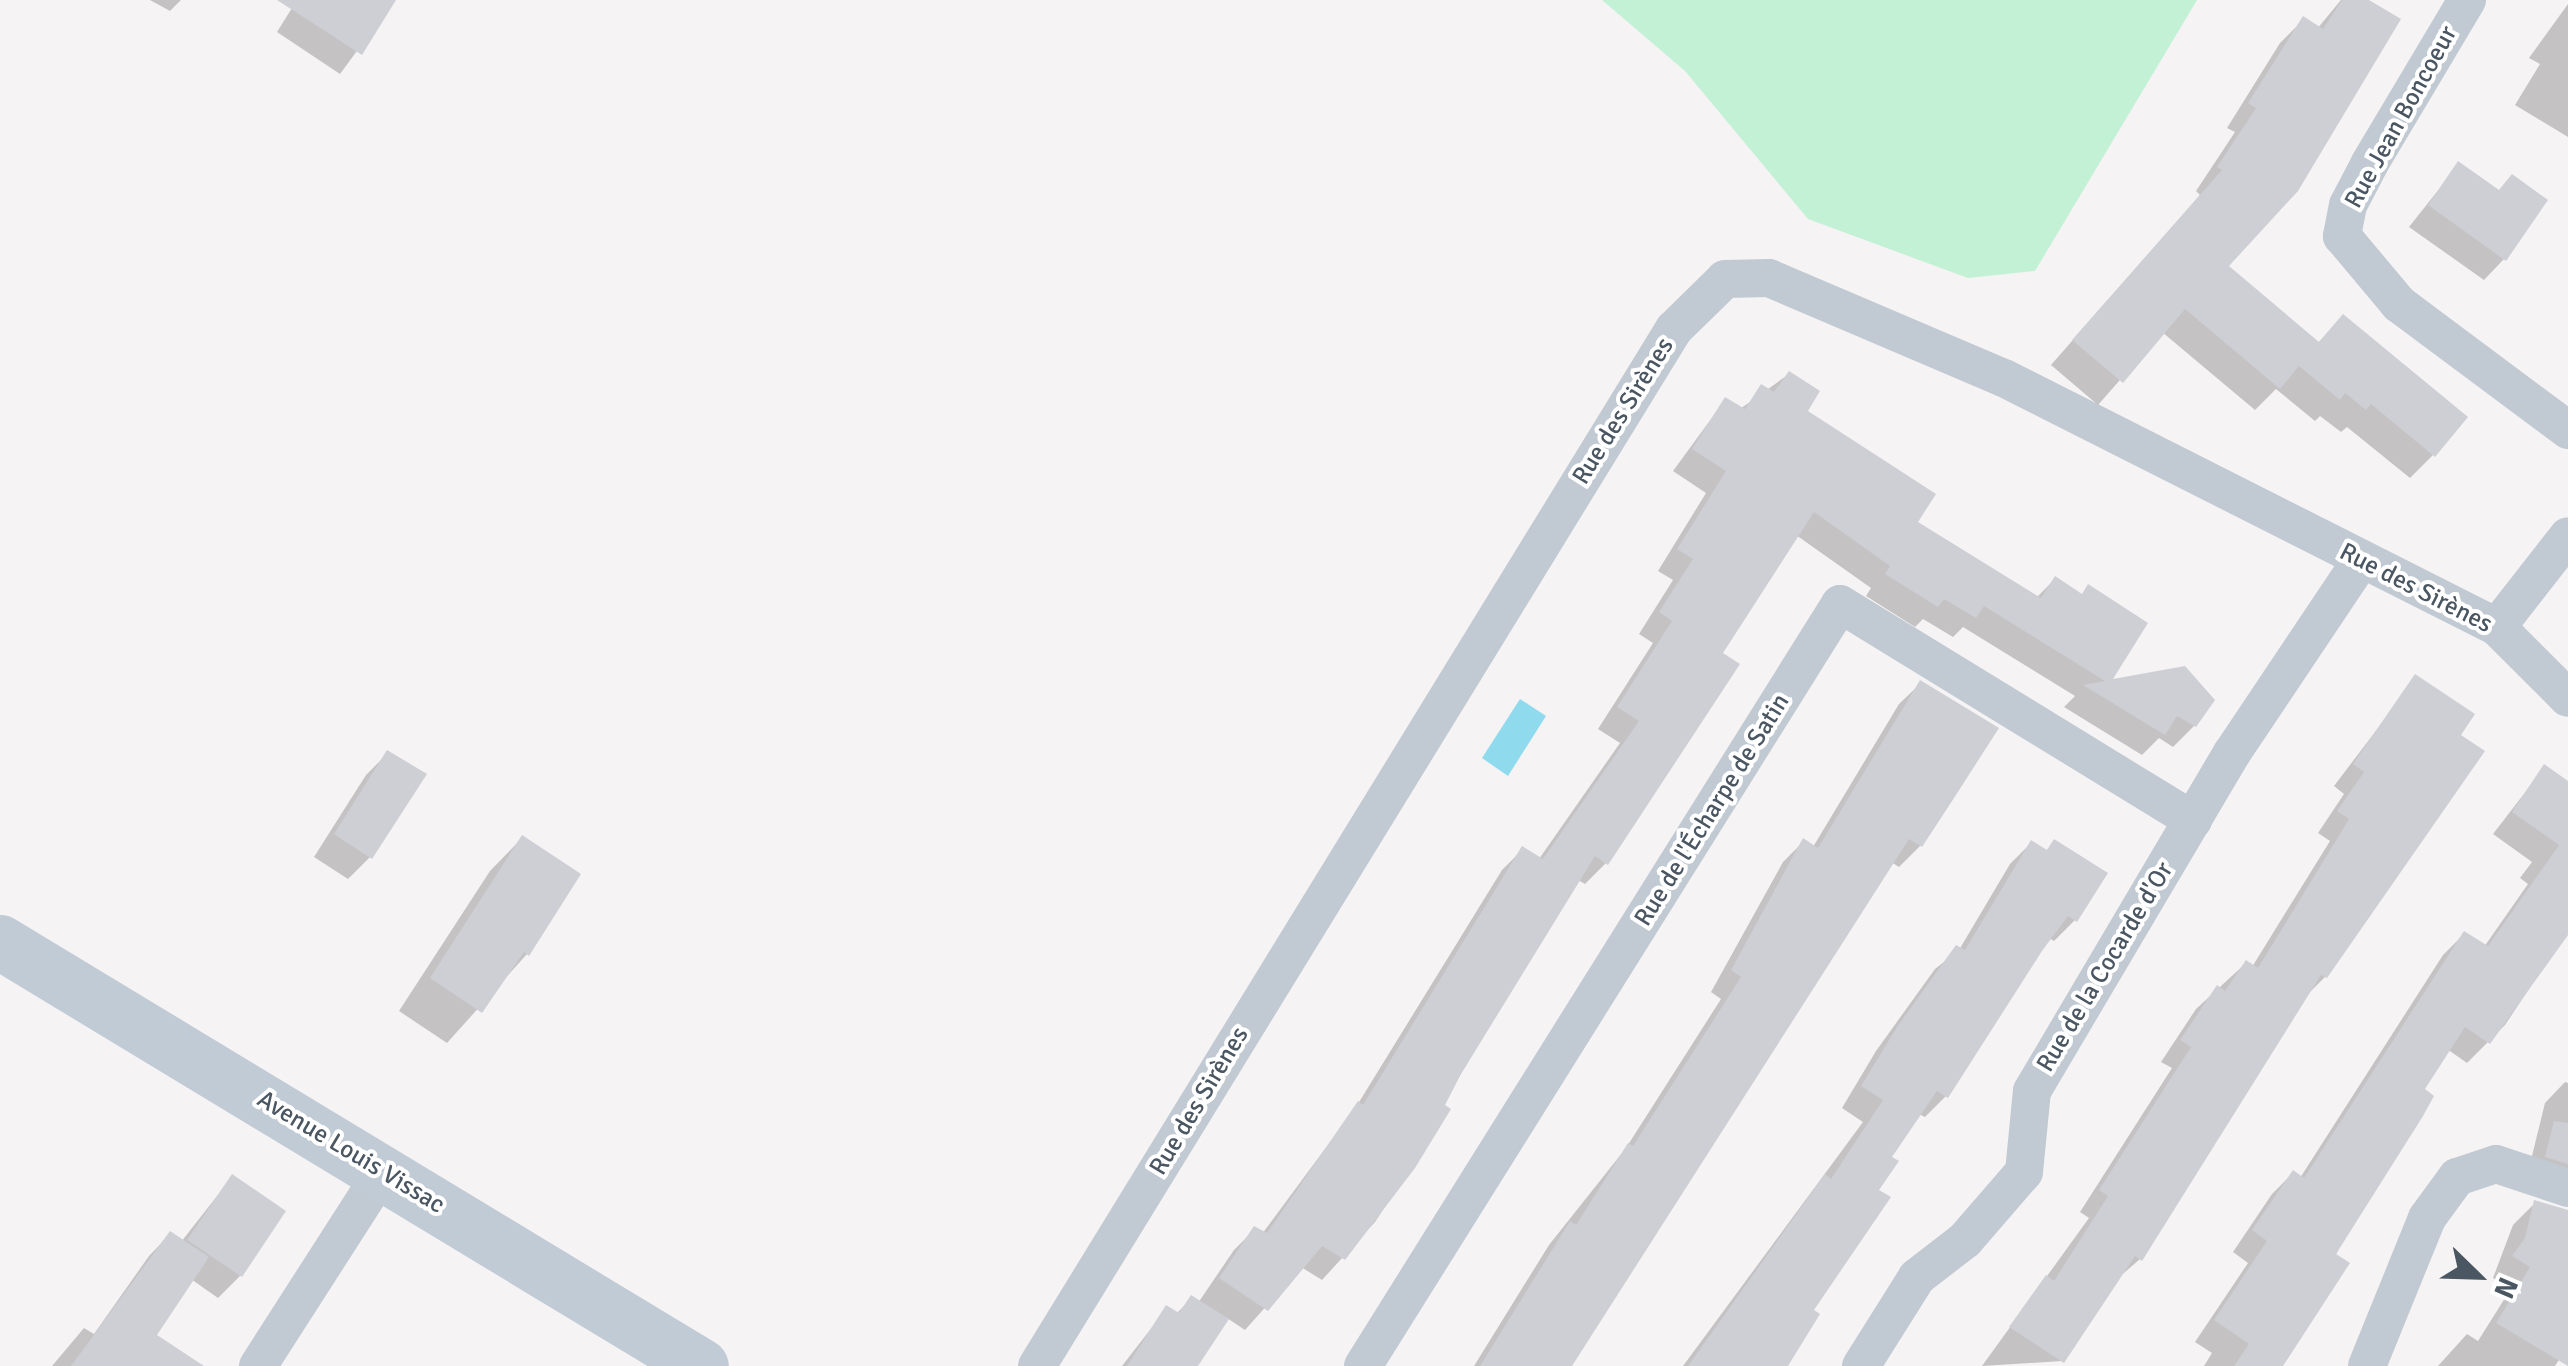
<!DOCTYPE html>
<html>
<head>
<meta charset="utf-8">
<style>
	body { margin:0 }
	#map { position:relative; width:2568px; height:1366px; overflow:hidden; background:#f5f3f3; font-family:Signika,sans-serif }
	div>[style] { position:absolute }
	.green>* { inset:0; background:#c3f1d5 }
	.water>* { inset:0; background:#90daee }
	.shadow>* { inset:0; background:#0003 }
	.building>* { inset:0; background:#cdcfd5 }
	.minor>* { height:38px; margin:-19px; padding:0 19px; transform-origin:19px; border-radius:19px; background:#c1cad2 }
	.secondary>* { height:55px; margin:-27.5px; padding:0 27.5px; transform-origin:27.5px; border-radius:27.5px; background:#c1cbd6 }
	span { translate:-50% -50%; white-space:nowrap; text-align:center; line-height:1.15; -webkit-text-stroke:8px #fff; paint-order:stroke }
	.street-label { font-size:25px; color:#4a5661 }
	.north { position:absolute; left:2428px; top:1226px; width:100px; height:100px; -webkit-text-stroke:8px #fff; paint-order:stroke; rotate:113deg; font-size:28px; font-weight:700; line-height:40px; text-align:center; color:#4a5661 }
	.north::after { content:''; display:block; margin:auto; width:35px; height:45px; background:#4a5661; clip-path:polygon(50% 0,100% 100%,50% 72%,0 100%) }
</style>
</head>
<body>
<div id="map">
	<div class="green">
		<i style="clip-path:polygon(1602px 0,2197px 0,2035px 271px,1968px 278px,1808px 219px,1685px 71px)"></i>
	</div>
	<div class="water">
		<i style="clip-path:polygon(1520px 699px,1546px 716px,1508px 776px,1482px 758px)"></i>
	</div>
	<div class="shadow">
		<i style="clip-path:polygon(150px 0,181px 0,170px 11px)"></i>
		<i style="clip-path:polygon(297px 0,381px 0,390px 6px,340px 74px,277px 32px)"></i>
		<i style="clip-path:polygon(2341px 0,2364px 0,2226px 267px,2317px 344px,2343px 317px,2433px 455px,2410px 478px,2347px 427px,2341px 432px,2320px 416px,2315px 421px,2276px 389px,2255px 410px,2162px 332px,2098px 405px,2051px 365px,2200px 195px,2196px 191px,2235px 132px,2227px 128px,2280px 43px,2303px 20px,2317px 29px)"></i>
		<i style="clip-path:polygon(2568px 4px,2568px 137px,2515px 105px,2540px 64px,2529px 58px)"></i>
		<i style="clip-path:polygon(2459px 164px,2504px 259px,2484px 280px,2409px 227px)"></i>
		<i style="clip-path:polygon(1789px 374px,1805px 411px,1915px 523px,2036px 598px,2055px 579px,2108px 683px,2184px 669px,2194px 726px,2173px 747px,2159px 738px,2142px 755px,2064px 707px,2075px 696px,1963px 627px,1953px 637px,1923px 619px,1915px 627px,1866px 596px,1871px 588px,1796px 535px,1720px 654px,1736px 665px,1606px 863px,1585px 884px,1578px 880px,1442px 1105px,1448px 1110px,1375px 1222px,1322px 1280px,1301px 1267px,1245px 1330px,1227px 1318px,1195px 1366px,1122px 1366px,1167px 1308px,1176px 1314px,1192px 1298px,1198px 1303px,1234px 1250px,1255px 1229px,1262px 1234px,1356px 1107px,1502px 870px,1523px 849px,1539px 859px,1620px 743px,1598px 729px,1653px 643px,1639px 634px,1673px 580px,1658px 571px,1706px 493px,1673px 471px,1725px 400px,1740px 409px)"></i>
		<i style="clip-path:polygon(2416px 678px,2325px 977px,2305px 997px,2140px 1259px,2117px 1279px,2062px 1361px,1982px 1366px,2089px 1218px,2080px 1212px,2172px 1068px,2161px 1062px,2196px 1009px,2246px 963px,2252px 967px,2330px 841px,2318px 833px,2344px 794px,2334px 786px)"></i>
		<i style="clip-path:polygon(1921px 683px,1920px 846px,1899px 867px,1891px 862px,1567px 1366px,1474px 1366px,1549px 1245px,1626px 1148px,1721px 999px,1711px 992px,1783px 862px,1804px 841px,1813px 847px,1899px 704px)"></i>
		<i style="clip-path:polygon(388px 753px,370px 857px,348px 879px,314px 857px,366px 775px)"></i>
		<i style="clip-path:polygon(2544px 768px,2568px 787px,2568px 930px,2505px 1025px,2467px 1063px,2447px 1049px,2412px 1103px,2280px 1366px,2204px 1366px,2212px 1353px,2195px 1342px,2248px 1263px,2233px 1252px,2272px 1194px,2293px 1173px,2300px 1178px,2443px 955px,2464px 934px,2484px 947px,2528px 884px,2520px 878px,2532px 862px,2493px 834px)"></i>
		<i style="clip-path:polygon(522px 838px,527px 954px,447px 1043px,399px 1011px,490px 871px)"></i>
		<i style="clip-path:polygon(2054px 842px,2075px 920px,2054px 941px,2049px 938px,1946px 1096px,1925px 1117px,1919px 1114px,1889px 1158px,1781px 1366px,1683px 1366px,1863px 1122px,1842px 1108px,1876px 1051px,1935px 969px,1959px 950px,2010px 864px,2031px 843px,2045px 852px)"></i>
		<i style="clip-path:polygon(2565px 1082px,2568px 1083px,2568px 1169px,2531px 1160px,2545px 1103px)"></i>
		<i style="clip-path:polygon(232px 1177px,283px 1211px,240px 1276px,218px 1298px,191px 1279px,154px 1335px,154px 1366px,52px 1366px,84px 1328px,94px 1334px,149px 1256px,170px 1234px,181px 1242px)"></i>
		<i style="clip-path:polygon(2535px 1203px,2568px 1212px,2568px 1346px,2555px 1366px,2438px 1366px,2467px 1334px,2478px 1341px,2510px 1290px,2493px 1278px,2513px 1225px)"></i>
	</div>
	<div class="building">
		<i style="clip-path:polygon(277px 0,396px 0,362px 55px)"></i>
		<i style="clip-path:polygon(2342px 0,2369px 0,2401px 19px,2298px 191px,2229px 266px,2319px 342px,2343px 314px,2468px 417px,2435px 457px,2371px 404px,2366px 410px,2345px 393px,2340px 400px,2299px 366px,2280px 389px,2185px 309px,2123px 383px,2072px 340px,2222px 170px,2217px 167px,2256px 108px,2248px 103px,2303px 16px,2323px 29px)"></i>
		<i style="clip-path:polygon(2458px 161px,2499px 190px,2512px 174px,2548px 200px,2506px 261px,2428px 205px)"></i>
		<i style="clip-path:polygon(1789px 371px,1820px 391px,1808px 411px,1936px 494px,1918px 522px,2041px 598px,2055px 576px,2082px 594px,2088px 584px,2148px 623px,2113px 679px,2185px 666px,2215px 700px,2196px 727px,2177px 716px,2165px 735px,2083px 685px,2105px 681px,1984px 606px,1976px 618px,1944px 599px,1938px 607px,1885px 574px,1890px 566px,1814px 512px,1723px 653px,1740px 664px,1608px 865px,1595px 856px,1461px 1074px,1445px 1105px,1451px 1109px,1415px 1168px,1345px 1260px,1322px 1246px,1268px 1311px,1219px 1278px,1254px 1226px,1267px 1233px,1358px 1101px,1363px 1105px,1522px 846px,1543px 859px,1639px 721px,1617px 707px,1672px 621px,1659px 612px,1693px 559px,1677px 549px,1726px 471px,1692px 449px,1725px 397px,1745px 409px,1761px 384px,1774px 392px)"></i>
		<i style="clip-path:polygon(2415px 674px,2475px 714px,2461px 735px,2485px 751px,2327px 978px,2321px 975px,2142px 1261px,2135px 1256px,2064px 1363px,2009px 1327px,2046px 1275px,2054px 1281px,2108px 1196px,2099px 1190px,2191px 1047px,2180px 1040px,2217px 985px,2225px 991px,2246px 960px,2258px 968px,2318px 870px,2349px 819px,2337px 811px,2364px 772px,2353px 764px)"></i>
		<i style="clip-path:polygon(1920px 680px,1999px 728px,1954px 798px,1922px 847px,1909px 839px,1572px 1366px,1480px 1366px,1570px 1221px,1576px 1225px,1628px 1143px,1633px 1146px,1741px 977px,1731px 970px,1803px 838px,1818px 848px)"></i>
		<i style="clip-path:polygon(387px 750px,427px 774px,372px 859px,334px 834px)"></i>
		<i style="clip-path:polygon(2544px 764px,2568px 781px,2568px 935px,2490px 1044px,2465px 1027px,2425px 1089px,2434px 1096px,2423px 1116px,2336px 1254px,2350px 1263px,2283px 1366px,2234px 1366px,2249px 1344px,2214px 1320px,2267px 1241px,2252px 1230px,2293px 1170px,2304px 1178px,2464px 931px,2488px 946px,2559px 845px,2512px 812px)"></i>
		<i style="clip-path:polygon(522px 835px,581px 874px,529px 956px,524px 952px,482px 1013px,430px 978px)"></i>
		<i style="clip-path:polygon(2054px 839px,2108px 873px,2077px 922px,2068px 916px,2042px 951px,1948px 1098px,1937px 1091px,1892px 1157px,1899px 1161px,1879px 1190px,1891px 1197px,1814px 1310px,1820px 1314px,1788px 1366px,1688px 1366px,1825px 1174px,1831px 1179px,1883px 1100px,1861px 1086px,1897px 1027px,1956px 945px,1965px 950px,2031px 840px,2047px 850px)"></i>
		<i style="clip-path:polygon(2554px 1121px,2568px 1123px,2568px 1164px,2545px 1157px)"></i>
		<i style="clip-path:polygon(232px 1174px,286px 1211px,242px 1277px,187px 1240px)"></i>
		<i style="clip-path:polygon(2534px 1200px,2568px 1210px,2568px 1366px,2496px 1323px,2530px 1267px,2512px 1256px,2525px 1238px)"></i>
		<i style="clip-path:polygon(170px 1231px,209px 1257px,157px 1335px,204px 1366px,71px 1366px)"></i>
		<i style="clip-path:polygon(1191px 1295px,1229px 1319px,1198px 1366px,1127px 1366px,1166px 1305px,1179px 1313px)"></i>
	</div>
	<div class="minor">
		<i style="left:2467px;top:0;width:190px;rotate:120.8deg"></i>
		<i style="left:2370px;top:163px;width:47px;rotate:117.6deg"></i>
		<i style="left:2348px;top:205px;width:32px;rotate:101deg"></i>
		<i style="left:2342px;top:236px;width:89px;rotate:50deg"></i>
		<i style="left:2399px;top:304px;width:211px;rotate:36.7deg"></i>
		<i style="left:2497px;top:627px;width:115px;rotate:-52deg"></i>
		<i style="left:258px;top:1366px;width:232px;rotate:-57.3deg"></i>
		<i style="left:1037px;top:1366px;width:1217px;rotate:-58.44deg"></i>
		<i style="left:1674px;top:329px;width:71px;rotate:-44.4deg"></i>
		<i style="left:1725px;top:279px;width:44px;rotate:-1.3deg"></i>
		<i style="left:1769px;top:278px;width:255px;rotate:23.1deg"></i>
		<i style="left:2004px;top:378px;width:552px;rotate:26.8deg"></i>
		<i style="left:2497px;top:627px;width:100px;rotate:45deg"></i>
		<i style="left:1363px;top:1366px;width:899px;rotate:-57.95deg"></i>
		<i style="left:1840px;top:604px;width:414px;rotate:31.5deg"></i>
		<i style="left:1861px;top:1366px;width:105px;rotate:-57.8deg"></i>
		<i style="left:1917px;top:1277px;width:61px;rotate:-37.6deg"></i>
		<i style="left:1965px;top:1240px;width:90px;rotate:-49.1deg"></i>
		<i style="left:2024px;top:1172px;width:81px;rotate:-84.4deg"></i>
		<i style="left:2032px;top:1091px;width:393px;rotate:-59.4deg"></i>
		<i style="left:2232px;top:753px;width:232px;rotate:-56.2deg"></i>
		<i style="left:2367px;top:1366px;width:160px;rotate:-67.9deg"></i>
		<i style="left:2427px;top:1218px;width:51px;rotate:-53.8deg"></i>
		<i style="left:2457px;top:1177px;width:41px;rotate:-18.4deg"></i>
		<i style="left:2496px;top:1164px;width:76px;rotate:18.4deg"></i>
	</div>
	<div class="secondary">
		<i style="left:0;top:942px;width:819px;rotate:31.17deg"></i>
	</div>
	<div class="street-label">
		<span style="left:2401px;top:117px;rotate:-61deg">Rue Jean Boncoeur</span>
		<span style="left:1623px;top:411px;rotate:-58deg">Rue des Sirènes</span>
		<span style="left:2416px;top:588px;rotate:27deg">Rue des Sirènes</span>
		<span style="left:1712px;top:810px;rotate:-58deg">Rue de l'Écharpe de Satin</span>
		<span style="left:2105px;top:967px;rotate:-59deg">Rue de la Cocarde d'Or</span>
		<span style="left:1199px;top:1101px;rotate:-59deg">Rue des Sirènes</span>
		<span style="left:351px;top:1152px;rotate:31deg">Avenue Louis Vissac</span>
	</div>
	<div class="north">N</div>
</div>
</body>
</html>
